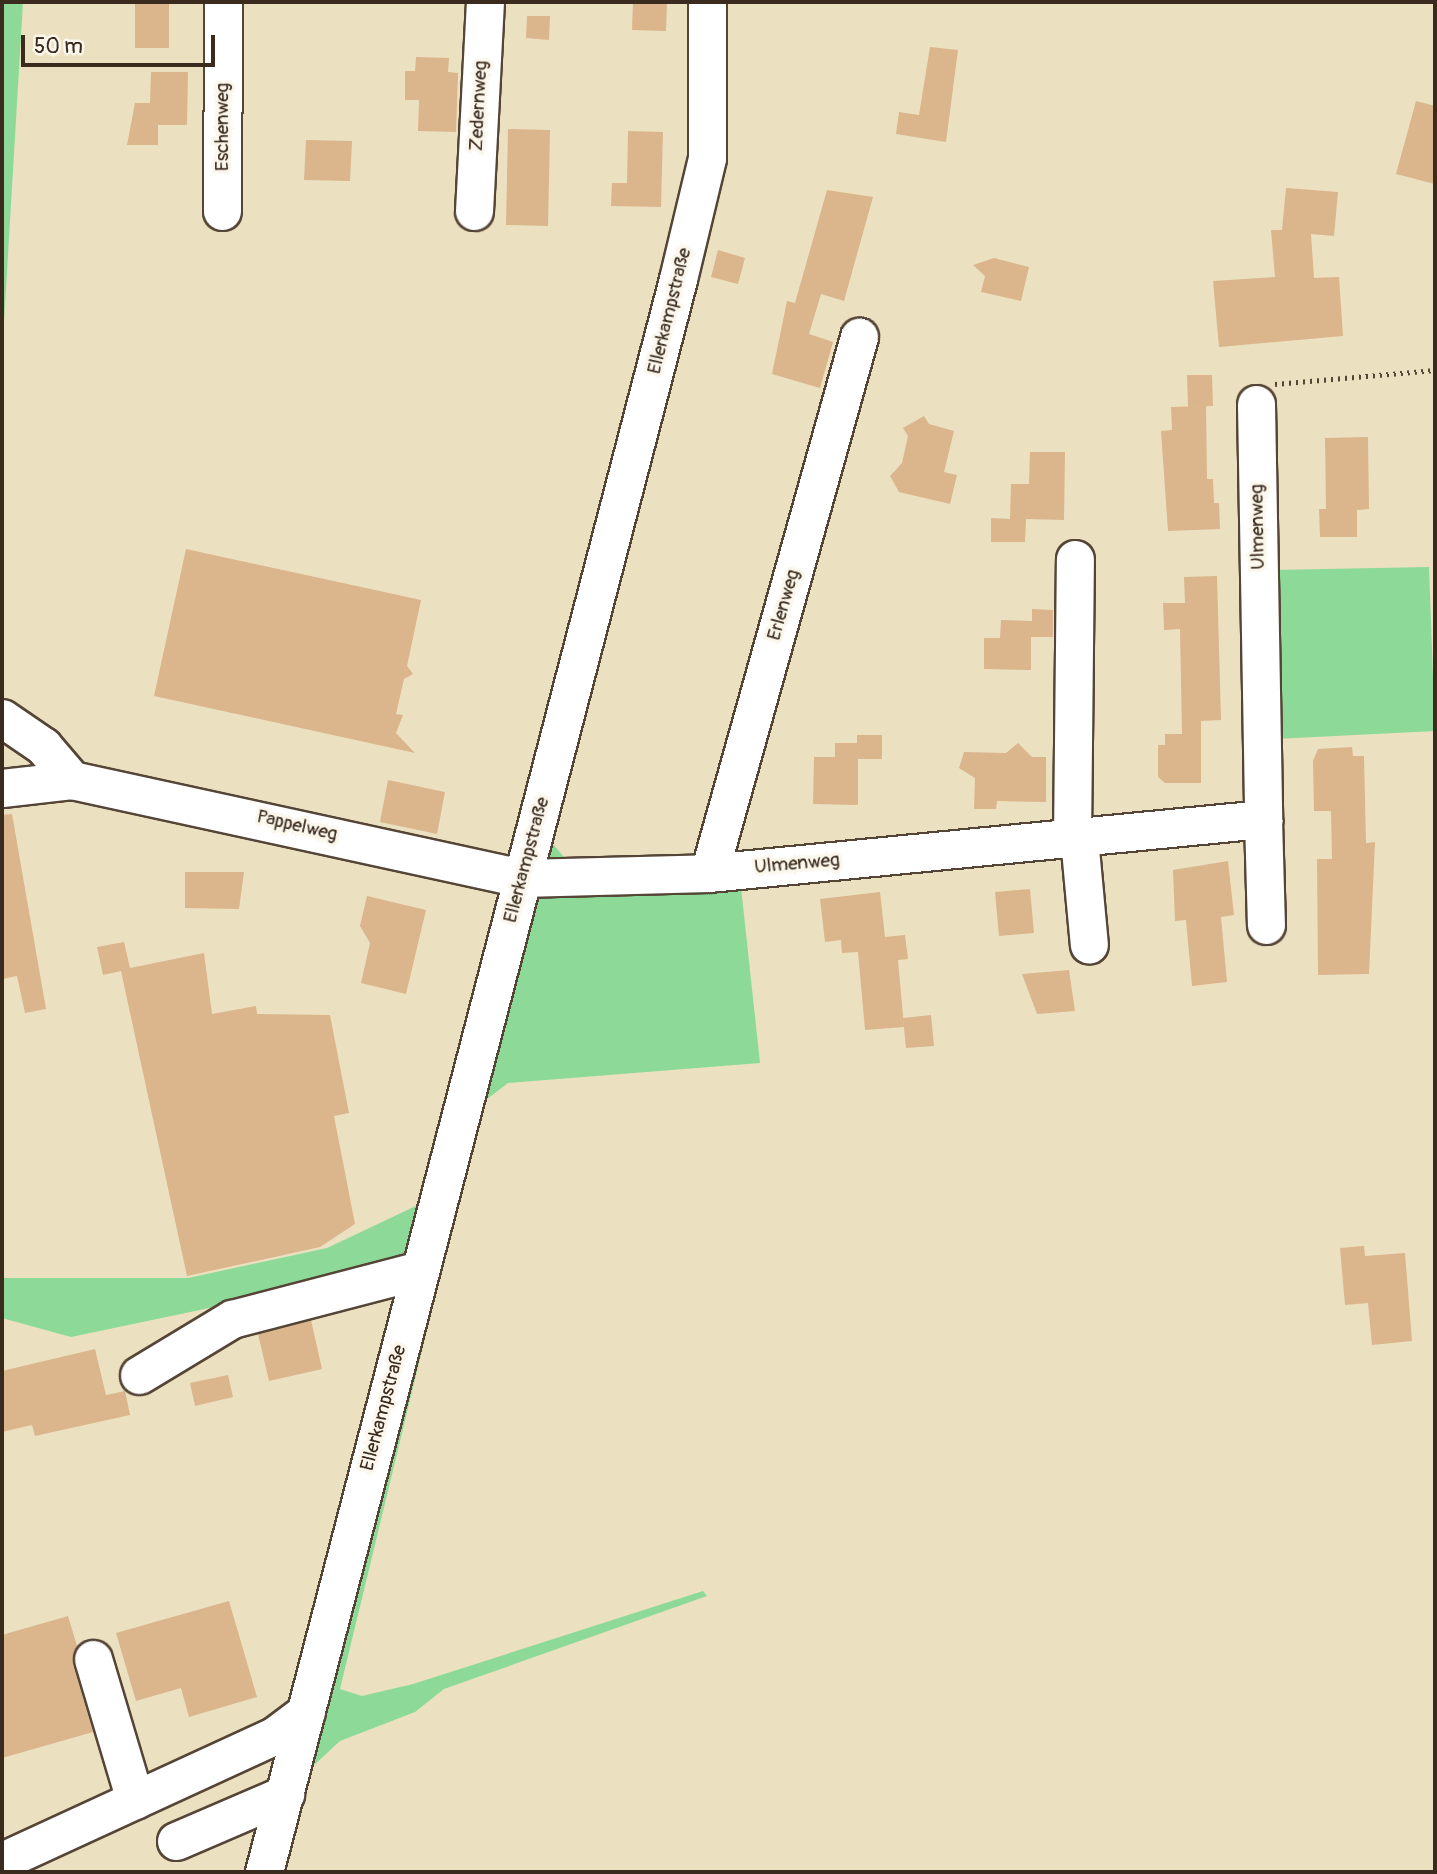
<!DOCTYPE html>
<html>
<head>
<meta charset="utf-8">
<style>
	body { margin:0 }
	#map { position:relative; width:1437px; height:1874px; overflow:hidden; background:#ebe1c0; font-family:Pangolin,sans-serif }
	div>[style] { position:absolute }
	.green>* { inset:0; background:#8dda98 }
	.building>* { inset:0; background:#dbb58b }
	.path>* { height:4.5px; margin-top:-2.25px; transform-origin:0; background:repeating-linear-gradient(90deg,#554536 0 2px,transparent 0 7px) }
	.roads { filter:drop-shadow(2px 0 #554536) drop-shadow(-2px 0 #554536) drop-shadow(0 2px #554536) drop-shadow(0 -2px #554536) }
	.minor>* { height:37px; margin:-18.5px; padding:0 18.5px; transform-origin:18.5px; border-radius:18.5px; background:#fff }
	span { translate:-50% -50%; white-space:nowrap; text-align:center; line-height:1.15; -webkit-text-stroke:7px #fbf7ec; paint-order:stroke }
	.street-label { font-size:19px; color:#3b2a1e }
	.frame { position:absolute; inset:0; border:4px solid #3b2a1e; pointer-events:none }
	.scale { position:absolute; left:21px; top:35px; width:194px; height:32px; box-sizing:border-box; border:4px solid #3b2a1e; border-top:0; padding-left:9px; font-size:21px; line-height:24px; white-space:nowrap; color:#3b2a1e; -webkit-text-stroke:5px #fbf7ec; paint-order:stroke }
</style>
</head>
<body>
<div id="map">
	<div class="green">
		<i style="clip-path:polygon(2px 2px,23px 2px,2px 356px)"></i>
		<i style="clip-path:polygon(658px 282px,552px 822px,552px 843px,574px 869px,547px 898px,741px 887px,760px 1063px,508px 1083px,482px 1103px,340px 1689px,362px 1696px,413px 1684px,703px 1591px,707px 1596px,444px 1689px,415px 1712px,340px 1741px,312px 1767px,281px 1872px,246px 1872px,283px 1750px,405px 1256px,309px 1287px,71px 1337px,2px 1318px,2px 1278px,188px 1278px,327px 1248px,418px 1205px)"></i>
		<i style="clip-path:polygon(1429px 567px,1435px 731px,1275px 739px,1271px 570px)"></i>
	</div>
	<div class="building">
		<i style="clip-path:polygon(135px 2px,169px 2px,169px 48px,135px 48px)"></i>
		<i style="clip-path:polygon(633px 2px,667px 2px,666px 31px,632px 30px)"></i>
		<i style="clip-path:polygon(527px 16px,550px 16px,549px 40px,526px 38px)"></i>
		<i style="clip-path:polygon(930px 47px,958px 50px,946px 142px,896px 134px,899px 112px,919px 115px)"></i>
		<i style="clip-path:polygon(416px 57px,449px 58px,448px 72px,458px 73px,456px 132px,418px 131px,419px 100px,405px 100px,405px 71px,415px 71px)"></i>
		<i style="clip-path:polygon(151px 72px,188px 72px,187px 125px,158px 125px,158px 145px,127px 145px,135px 103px,150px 103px)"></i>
		<i style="clip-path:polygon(1416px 101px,1435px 106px,1435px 184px,1396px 174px)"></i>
		<i style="clip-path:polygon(508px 129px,550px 130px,548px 226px,506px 225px)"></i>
		<i style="clip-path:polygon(628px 131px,663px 132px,661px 207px,611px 206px,612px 183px,627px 183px)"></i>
		<i style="clip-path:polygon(306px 140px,352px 141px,350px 181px,304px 180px)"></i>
		<i style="clip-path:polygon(1286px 188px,1338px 192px,1334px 236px,1311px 234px,1314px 278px,1339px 277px,1343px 336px,1219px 347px,1213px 281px,1275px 277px,1271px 230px,1282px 230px)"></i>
		<i style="clip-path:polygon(827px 190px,873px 197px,844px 301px,821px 294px,809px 334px,833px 342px,820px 388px,772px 374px,787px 301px,795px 303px)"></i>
		<i style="clip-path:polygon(718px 250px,745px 258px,738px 284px,711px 277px)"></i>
		<i style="clip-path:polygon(994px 258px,1029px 267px,1021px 301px,981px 292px,985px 276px,973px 265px)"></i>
		<i style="clip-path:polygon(1187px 375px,1212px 375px,1213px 406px,1188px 407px)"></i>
		<i style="clip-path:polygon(1206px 406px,1207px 479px,1213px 479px,1214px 503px,1219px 503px,1220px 529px,1168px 531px,1161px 431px,1172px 430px,1171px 407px)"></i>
		<i style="clip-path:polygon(924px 416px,929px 424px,954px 431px,944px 472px,957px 475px,950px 504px,899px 492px,890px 476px,902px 463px,908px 436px,903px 428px)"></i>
		<i style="clip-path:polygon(1368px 437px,1369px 509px,1357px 510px,1357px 537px,1320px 537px,1319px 509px,1326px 509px,1325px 438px)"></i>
		<i style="clip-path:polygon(1030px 452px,1065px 452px,1064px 520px,1026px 519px,1025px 542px,991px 542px,991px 518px,1010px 519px,1011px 484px,1029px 484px)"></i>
		<i style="clip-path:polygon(186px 549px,421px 600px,407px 666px,413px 674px,404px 679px,396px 714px,403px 715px,396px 733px,415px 753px,154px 696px)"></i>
		<i style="clip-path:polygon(1217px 576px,1221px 720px,1201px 721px,1201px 783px,1165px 783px,1158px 777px,1158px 745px,1165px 745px,1165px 734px,1182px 734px,1180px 629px,1164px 630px,1163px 603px,1185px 603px,1184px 577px)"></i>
		<i style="clip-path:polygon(1032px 609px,1053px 610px,1053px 637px,1031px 637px,1031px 670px,984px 669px,984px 638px,1000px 638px,1001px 620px,1032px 621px)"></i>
		<i style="clip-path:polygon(857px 735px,882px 735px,882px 759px,858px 759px,858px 805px,813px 804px,814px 757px,835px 757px,835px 743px,857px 743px)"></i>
		<i style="clip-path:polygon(1018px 743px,1032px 757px,1046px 757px,1046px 802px,997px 801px,996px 809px,974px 809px,975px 778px,959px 768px,964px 752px,1006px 753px)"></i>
		<i style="clip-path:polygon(1352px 747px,1353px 756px,1364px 756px,1366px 843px,1375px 842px,1369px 974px,1318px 975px,1317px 859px,1332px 859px,1331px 811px,1314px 811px,1313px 761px,1318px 749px)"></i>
		<i style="clip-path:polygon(388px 780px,445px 792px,437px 834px,380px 822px)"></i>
		<i style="clip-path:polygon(12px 814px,46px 1009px,25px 1013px,17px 976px,2px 979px,2px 815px)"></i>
		<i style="clip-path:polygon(1228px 861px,1234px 915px,1221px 917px,1227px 982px,1192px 986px,1186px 920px,1175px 921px,1173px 870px)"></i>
		<i style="clip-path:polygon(185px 872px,244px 872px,239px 909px,185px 908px)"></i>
		<i style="clip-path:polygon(1030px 889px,1034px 933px,999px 936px,995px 892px)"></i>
		<i style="clip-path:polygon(880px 892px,885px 937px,905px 935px,908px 959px,898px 960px,904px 1027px,865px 1030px,858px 952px,842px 953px,841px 940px,825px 942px,820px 899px)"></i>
		<i style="clip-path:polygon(367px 896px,426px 910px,406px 994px,361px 983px,370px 943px,360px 926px)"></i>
		<i style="clip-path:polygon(124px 942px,130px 968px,204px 953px,212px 1014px,256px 1006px,257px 1014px,330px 1015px,349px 1113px,334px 1116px,355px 1224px,320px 1247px,187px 1276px,121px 971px,103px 975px,97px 947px)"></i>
		<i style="clip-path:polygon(1069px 970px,1075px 1011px,1037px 1014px,1022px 974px)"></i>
		<i style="clip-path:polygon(931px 1015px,934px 1046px,906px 1048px,903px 1018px)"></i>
		<i style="clip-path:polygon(1364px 1246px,1365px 1256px,1405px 1253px,1412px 1341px,1372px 1345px,1368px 1303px,1345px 1305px,1340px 1248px)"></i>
		<i style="clip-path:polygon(311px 1320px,322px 1369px,269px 1381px,258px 1334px)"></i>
		<i style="clip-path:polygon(95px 1349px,106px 1395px,125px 1391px,130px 1415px,35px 1436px,32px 1425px,2px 1432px,2px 1371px)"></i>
		<i style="clip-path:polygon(228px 1375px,233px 1397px,195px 1406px,190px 1383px)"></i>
		<i style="clip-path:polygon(229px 1601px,257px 1697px,189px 1717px,181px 1688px,136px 1701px,116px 1633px)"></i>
		<i style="clip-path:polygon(68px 1616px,77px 1646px,73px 1665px,93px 1732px,2px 1758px,2px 1635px)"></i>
	</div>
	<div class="path">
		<i style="left:1275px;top:384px;width:161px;rotate:-5deg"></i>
	</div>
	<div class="roads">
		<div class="minor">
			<i style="left:222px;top:211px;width:209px;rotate:-89.7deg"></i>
			<i style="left:474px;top:211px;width:209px;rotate:-87deg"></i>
			<i style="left:1256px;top:404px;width:415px;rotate:89deg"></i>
			<i style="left:2px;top:718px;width:50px;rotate:34.3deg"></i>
			<i style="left:43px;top:746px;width:45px;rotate:49.5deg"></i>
			<i style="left:2px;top:788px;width:70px;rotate:-6.5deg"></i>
			<i style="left:72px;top:780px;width:461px;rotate:12.3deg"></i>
			<i style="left:522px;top:878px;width:187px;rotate:-1.5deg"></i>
			<i style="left:709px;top:873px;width:557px;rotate:-5.57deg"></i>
			<i style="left:1263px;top:819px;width:106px;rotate:88.4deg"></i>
			<i style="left:1072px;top:838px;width:279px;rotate:-89.4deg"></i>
			<i style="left:1079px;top:838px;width:107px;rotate:84.7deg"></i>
			<i style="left:709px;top:873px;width:557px;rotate:-74.37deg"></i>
			<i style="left:139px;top:1375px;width:109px;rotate:-31.1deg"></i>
			<i style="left:232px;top:1319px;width:194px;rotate:-14.6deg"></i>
			<i style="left:93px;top:1659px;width:147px;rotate:73.4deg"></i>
			<i style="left:176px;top:1841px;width:119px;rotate:-23.3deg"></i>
			<i style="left:2px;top:1861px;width:299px;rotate:-24.7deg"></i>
			<i style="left:274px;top:1736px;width:40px;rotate:-37deg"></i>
			<i style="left:264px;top:1872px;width:1646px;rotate:-75.43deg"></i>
			<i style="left:678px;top:279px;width:124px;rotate:-76.5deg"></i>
			<i style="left:707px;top:158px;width:156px;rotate:-90deg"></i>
		</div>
	</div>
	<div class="street-label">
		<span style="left:479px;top:106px;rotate:-87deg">Zedernweg</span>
		<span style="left:223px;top:127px;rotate:-90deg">Eschenweg</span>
		<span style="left:670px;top:311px;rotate:-76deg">Ellerkampstraße</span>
		<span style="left:1258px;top:527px;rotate:-91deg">Ulmenweg</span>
		<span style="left:784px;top:605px;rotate:-74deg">Erlenweg</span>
		<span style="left:297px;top:826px;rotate:13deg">Pappelweg</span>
		<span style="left:527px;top:860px;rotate:-75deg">Ellerkampstraße</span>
		<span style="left:797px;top:864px;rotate:-5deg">Ulmenweg</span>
		<span style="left:384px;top:1408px;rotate:-75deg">Ellerkampstraße</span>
	</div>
	<div class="frame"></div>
	<div class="scale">50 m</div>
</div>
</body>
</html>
